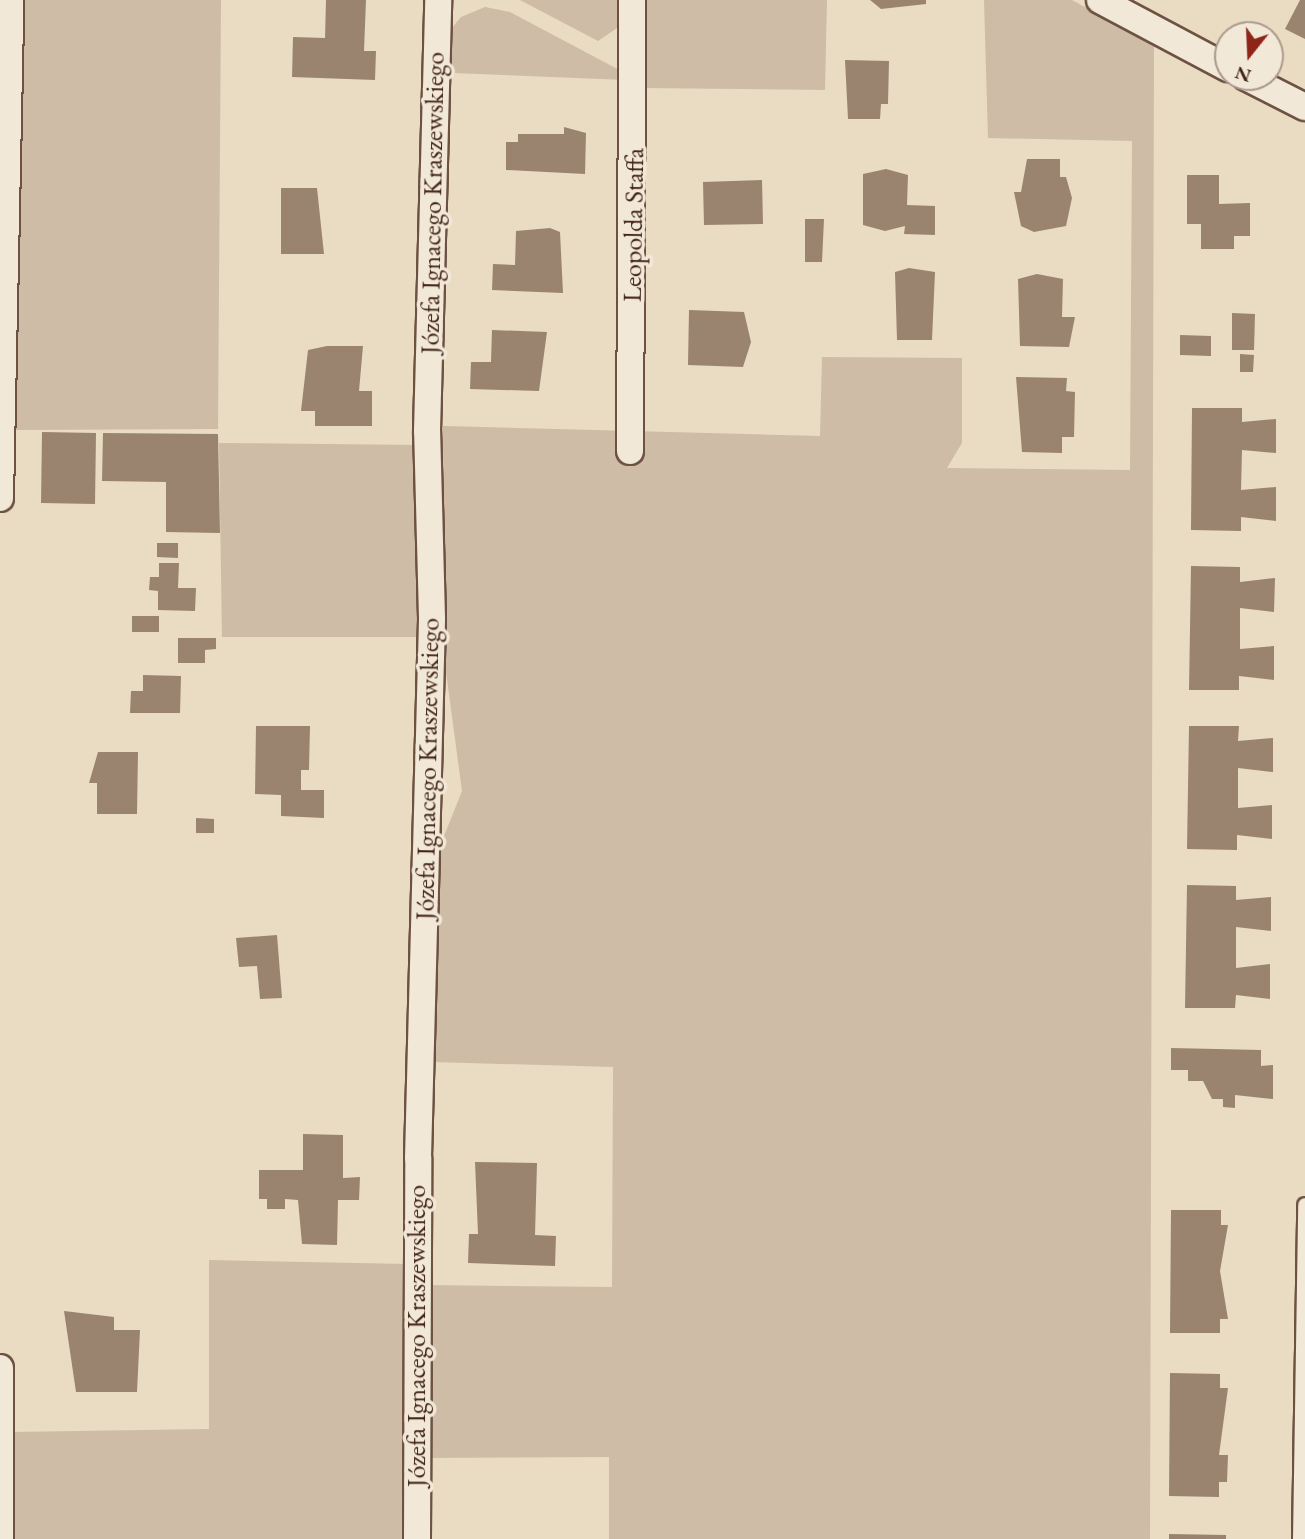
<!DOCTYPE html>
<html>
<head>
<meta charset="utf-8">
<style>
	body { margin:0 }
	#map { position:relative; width:1305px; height:1539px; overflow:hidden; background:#eadbc3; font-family:"EB Garamond",serif }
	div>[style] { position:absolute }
	.green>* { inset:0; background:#cebca6 }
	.building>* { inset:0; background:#9a8470 }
	.roads { filter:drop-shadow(2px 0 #6d5242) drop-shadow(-2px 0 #6d5242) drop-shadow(0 2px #6d5242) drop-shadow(0 -2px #6d5242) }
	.lane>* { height:14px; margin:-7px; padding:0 7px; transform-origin:7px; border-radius:7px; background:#f1e8d8 }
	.street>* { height:26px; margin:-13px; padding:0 13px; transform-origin:13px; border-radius:13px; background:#f1e8d8 }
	span { translate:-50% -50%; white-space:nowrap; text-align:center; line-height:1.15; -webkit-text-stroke:7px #f1e8d8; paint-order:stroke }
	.street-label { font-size:26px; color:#432517 }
	.north { position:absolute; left:1214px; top:21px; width:70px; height:70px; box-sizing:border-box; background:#f1e8d8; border:2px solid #ab9a8b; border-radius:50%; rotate:198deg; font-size:19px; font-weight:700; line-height:28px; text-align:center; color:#432517 }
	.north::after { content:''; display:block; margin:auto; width:24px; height:32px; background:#8f2418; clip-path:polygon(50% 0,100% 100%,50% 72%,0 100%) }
</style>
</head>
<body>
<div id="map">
	<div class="green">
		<i style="clip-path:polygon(17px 0,221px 0,218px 429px,16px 430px)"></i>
		<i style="clip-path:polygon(520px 0,624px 0,620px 26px,598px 41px)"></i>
		<i style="clip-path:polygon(642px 0,827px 0,825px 90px,643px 88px)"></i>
		<i style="clip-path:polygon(984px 0,1072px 0,1154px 45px,1150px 1539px,609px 1539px,609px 1457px,425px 1458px,425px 1285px,612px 1287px,613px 1067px,433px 1062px,438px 851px,462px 791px,444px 657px,443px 426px,820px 436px,822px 357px,962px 358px,962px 443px,947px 468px,1130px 470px,1132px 141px,988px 138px)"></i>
		<i style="clip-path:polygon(485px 7px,510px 12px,623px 72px,626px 80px,452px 73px,446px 69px,452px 28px,461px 17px)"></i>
		<i style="clip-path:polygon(219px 443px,419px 445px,417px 637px,222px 637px)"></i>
		<i style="clip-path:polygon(209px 1260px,407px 1264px,406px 1539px,11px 1539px,11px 1432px,209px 1429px)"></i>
	</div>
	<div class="building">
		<i style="clip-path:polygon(326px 0,366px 0,364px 51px,376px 51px,375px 80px,292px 77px,293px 37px,325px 38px)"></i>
		<i style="clip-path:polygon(870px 0,926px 0,926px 4px,881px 9px)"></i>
		<i style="clip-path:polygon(1300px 0,1305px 0,1305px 39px,1285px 29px)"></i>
		<i style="clip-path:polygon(845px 60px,889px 61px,888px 104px,881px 104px,880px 119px,848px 119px)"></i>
		<i style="clip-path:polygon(564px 127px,586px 133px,585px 174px,506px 170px,506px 142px,518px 142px,518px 134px,564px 134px)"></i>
		<i style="clip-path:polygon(1027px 159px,1060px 159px,1060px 177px,1066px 177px,1072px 198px,1066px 226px,1034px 232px,1021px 226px,1014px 192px,1021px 192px)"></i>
		<i style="clip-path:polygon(886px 169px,908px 175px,907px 205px,935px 206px,935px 235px,904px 234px,905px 226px,885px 231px,863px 225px,863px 174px)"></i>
		<i style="clip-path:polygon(1187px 175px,1219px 175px,1219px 204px,1250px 203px,1250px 236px,1234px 236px,1234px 249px,1201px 249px,1201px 224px,1187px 224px)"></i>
		<i style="clip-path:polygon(762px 180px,763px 224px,704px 225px,703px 182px)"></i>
		<i style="clip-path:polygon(281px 188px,317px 188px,324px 254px,281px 254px)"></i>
		<i style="clip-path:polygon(805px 219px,824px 219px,822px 262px,805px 262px)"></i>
		<i style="clip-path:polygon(550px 228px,560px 232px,563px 293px,492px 290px,493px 264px,515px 265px,516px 231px)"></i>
		<i style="clip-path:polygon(909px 268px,935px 272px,932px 340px,897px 340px,895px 272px)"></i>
		<i style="clip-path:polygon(1037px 274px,1063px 279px,1062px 317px,1075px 317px,1069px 347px,1020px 346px,1018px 279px)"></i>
		<i style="clip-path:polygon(689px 310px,744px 312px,751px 342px,743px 367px,688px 365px)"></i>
		<i style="clip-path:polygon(1232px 313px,1255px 314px,1254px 350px,1232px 350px)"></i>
		<i style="clip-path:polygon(492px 330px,547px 332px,539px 391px,470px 389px,471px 362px,491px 362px)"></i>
		<i style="clip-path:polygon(1180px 335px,1211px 336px,1211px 356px,1180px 355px)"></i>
		<i style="clip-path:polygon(327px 346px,363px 346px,359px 391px,372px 391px,372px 426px,315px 426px,315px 411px,301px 411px,308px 350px)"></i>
		<i style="clip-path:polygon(1240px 354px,1254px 355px,1253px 372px,1240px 372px)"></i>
		<i style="clip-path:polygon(1016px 377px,1067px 378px,1066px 391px,1075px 392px,1074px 437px,1062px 437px,1062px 453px,1022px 452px)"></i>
		<i style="clip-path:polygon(1192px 408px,1242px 408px,1242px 422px,1276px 419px,1276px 453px,1242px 450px,1241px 490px,1276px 487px,1276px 521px,1241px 517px,1241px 531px,1191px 530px)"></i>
		<i style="clip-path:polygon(42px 432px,96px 433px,95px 504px,41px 503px)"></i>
		<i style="clip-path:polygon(103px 433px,218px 434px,220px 533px,166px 532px,166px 482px,102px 481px)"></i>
		<i style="clip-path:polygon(157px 543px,178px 543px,178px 558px,157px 557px)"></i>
		<i style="clip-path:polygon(159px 563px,179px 563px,178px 588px,196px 588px,195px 611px,158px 610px,158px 591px,149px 590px,150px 577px,159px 577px)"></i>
		<i style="clip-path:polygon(1191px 566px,1240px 567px,1240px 582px,1275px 578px,1274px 612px,1240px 608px,1240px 649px,1274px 646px,1274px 680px,1239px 676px,1239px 690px,1189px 690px)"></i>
		<i style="clip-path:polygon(132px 616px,159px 616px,159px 632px,132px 632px)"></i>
		<i style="clip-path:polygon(178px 638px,216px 638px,216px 649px,205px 650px,205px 663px,178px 663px)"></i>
		<i style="clip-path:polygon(143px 675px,181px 676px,180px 713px,130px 713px,131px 691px,143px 691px)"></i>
		<i style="clip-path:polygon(256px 726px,310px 726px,309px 770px,301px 770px,301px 790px,324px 790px,324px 818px,281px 816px,281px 795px,255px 794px)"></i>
		<i style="clip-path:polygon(1189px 726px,1239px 726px,1238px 741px,1273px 738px,1273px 772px,1238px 768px,1238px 808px,1272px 805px,1272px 839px,1237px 835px,1237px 850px,1187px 849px)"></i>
		<i style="clip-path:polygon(98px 752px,138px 752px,137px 814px,97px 814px,97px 783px,89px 783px)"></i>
		<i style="clip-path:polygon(196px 818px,214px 819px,214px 833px,196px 833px)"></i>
		<i style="clip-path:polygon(1187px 885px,1236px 886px,1236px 900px,1271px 897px,1271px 931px,1236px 927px,1236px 968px,1270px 964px,1270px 999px,1236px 995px,1235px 1008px,1185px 1008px)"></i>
		<i style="clip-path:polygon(277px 935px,282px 998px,260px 999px,257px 966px,239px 967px,236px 938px)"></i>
		<i style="clip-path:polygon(1171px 1048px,1261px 1050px,1261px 1066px,1273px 1065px,1273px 1099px,1235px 1095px,1235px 1108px,1223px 1107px,1223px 1099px,1212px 1099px,1203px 1081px,1188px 1081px,1188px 1070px,1171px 1070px)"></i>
		<i style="clip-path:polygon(303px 1134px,343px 1135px,343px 1178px,360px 1177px,359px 1200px,338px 1200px,337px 1245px,302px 1244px,298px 1200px,285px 1199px,285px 1209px,267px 1209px,267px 1199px,259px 1199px,259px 1170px,303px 1170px)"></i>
		<i style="clip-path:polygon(475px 1162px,537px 1163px,535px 1235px,556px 1236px,555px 1266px,468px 1263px,469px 1234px,478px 1234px)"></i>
		<i style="clip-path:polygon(1171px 1210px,1221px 1210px,1221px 1225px,1228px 1225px,1220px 1271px,1228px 1319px,1220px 1319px,1220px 1333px,1170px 1333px)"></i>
		<i style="clip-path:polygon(64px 1311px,114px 1317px,114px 1330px,140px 1330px,137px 1392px,76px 1392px)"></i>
		<i style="clip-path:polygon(1170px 1373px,1220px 1374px,1220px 1388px,1228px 1388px,1219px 1455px,1228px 1455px,1227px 1482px,1219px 1482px,1219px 1497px,1169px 1496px)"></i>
		<i style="clip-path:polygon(1169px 1534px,1226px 1535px,1226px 1539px,1169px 1539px)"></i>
	</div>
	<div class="roads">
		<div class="lane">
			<i style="left:1300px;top:1539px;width:334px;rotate:-89.1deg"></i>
		</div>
		<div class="street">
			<i style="left:1100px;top:0;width:145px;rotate:28deg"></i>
			<i style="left:1246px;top:77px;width:66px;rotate:27deg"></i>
			<i style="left:630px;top:451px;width:451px;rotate:-89.7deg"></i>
			<i style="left:0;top:498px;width:498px;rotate:-88.8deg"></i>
			<i style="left:0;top:1368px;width:171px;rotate:90deg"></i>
			<i style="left:417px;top:1539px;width:381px;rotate:-89.8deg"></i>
			<i style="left:418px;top:1158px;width:540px;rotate:-88.51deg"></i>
			<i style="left:432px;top:618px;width:187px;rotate:-91.5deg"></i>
			<i style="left:427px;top:431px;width:431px;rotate:-88.5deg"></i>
		</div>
	</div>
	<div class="street-label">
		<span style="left:433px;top:203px;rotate:-89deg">Józefa Ignacego Kraszewskiego</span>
		<span style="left:634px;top:225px;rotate:-89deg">Leopolda Staffa</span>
		<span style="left:428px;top:769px;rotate:-89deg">Józefa Ignacego Kraszewskiego</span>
		<span style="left:417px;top:1336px;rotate:-90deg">Józefa Ignacego Kraszewskiego</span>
	</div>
	<div class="north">N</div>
</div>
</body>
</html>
